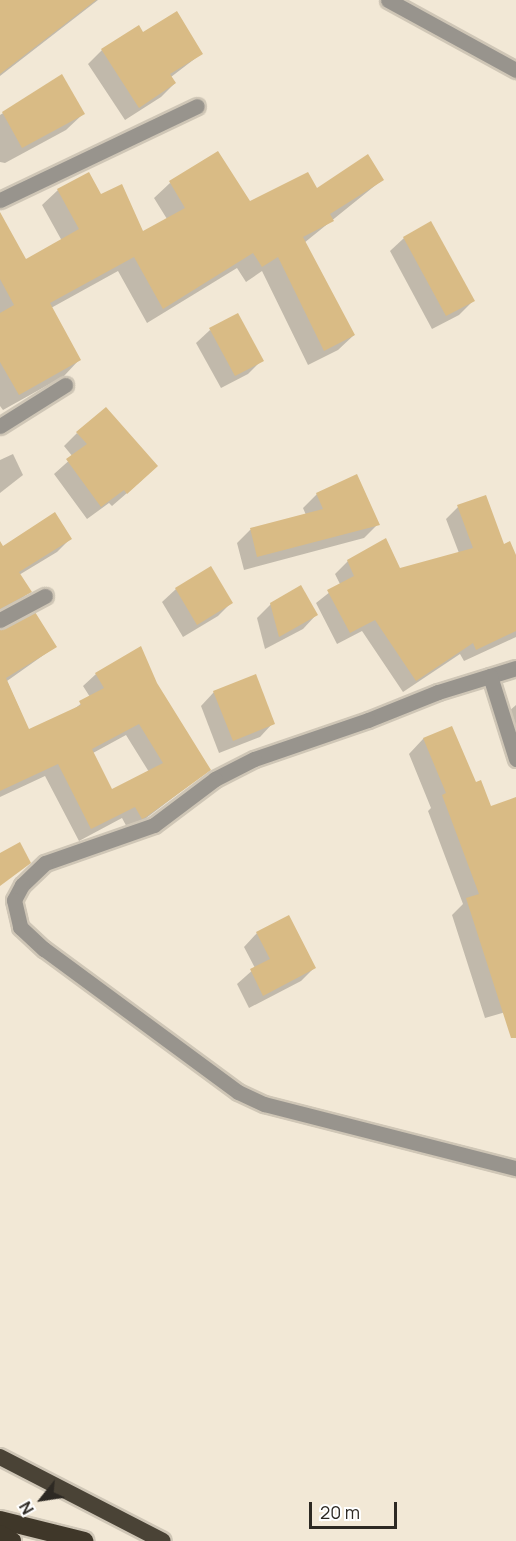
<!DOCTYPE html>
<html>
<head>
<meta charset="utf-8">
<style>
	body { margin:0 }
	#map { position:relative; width:516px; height:1541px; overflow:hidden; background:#f2e8d6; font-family:Manrope,sans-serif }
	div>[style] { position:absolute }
	.shadow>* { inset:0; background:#0003 }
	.building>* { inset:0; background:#d9bb85 }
	.roads { filter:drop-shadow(2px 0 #cfc6b6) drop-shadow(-2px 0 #cfc6b6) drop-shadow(0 2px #cfc6b6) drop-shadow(0 -2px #cfc6b6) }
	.service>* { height:15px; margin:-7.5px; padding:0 7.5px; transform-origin:7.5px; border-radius:7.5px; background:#98948d }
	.minor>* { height:15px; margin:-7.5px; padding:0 7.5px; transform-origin:7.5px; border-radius:7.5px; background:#98948d }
	.trunk>* { height:16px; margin:-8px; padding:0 8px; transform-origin:8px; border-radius:8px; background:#4a4336 }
	.motorway>* { height:18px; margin:-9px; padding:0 9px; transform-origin:9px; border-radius:9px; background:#3f3729 }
	span { translate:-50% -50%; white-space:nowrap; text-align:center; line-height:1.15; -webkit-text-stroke:4.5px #fff; paint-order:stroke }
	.north { position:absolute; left:12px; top:1469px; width:60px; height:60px; -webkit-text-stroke:4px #fff; paint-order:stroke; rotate:240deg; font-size:16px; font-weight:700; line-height:24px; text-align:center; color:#2d2923 }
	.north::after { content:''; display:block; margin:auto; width:21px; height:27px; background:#2d2923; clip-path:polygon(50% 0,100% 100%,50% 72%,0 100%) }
	.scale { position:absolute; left:309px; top:1502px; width:88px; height:27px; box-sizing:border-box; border:3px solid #2d2923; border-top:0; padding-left:8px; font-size:18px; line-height:21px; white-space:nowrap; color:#2d2923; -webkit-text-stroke:4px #fff; paint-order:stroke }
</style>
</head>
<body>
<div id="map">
	<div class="shadow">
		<i style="clip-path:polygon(0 0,98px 0,0 76px)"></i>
		<i style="clip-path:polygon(143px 34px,201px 54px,171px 77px,175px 83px,161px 97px,125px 120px,88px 64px,102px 50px)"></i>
		<i style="clip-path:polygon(62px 76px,83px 114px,66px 130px,5px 163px,0 162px,0 115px)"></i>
		<i style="clip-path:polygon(382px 180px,304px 243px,354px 335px,338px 350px,308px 365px,262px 271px,246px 282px,237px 268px,147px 323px,118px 271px,51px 308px,79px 360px,64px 376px,3px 410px,0 406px,0 222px,25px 261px,62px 241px,42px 205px,58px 190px,100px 196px,143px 233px,167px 219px,154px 198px,170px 183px,250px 203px)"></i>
		<i style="clip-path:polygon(404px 238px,473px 301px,459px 315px,432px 329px,390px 251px)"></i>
		<i style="clip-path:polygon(210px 330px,262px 360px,248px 374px,221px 388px,196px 343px)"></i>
		<i style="clip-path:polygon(77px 433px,142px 480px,112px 506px,109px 503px,87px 519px,54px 474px,73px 457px,64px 446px)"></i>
		<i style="clip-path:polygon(13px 454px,23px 475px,0 493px,0 460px)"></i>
		<i style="clip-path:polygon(317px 494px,378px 524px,364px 538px,244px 570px,237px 543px,250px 530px,306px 515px,303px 508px)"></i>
		<i style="clip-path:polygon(458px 507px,516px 559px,516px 637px,464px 661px,460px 654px,403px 692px,362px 631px,337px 644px,316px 603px,340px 584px,335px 574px,348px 561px,385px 540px,399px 570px,459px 553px,446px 519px)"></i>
		<i style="clip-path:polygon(70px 539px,57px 552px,19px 575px,30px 592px,0 614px,0 544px,2px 548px)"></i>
		<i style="clip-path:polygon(176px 589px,231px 603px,218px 616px,183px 637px,162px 602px)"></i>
		<i style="clip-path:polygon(271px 604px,316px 615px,303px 629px,265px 649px,257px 618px)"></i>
		<i style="clip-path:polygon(evenodd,35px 614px,55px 647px,7px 681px,29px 731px,70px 712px,90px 697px,83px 686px,96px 674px,155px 683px,209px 770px,132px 829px,129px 831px,122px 818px,79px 841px,45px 776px,0 797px,0 630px,35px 614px,126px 735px,149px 772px,112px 791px,93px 753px,126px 735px)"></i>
		<i style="clip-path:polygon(214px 692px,273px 723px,260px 737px,219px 753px,201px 706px)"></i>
		<i style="clip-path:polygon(516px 705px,516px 764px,499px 720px)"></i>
		<i style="clip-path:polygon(452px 728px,475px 784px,490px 808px,516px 830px,516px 1009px,485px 1018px,452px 915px,463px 904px,428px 811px,431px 808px,409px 754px,423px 739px)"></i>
		<i style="clip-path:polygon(257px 933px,314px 968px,301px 981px,249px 1008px,237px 984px,255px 968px,244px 947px)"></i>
	</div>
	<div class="building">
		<i style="clip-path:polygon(0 0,96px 0,0 74px)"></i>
		<i style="clip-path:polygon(177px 11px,203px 54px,170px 74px,176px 83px,139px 108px,101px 49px,139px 25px,143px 32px)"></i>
		<i style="clip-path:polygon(62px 74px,85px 114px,22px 148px,2px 112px)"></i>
		<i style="clip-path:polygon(218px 151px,250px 201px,308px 172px,317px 188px,368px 154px,384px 180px,330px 214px,334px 221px,303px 237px,355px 335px,324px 351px,278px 257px,262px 267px,253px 253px,163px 309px,134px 257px,50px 303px,81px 360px,19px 395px,0 362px,0 313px,14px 305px,0 279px,0 212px,26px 259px,79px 229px,57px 189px,89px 172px,101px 194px,122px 184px,143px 231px,185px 208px,169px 181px)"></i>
		<i style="clip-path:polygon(431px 221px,475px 301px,446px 316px,403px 237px)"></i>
		<i style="clip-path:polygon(238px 313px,264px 361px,235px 376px,209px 328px)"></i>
		<i style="clip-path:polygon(106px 407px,158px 466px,127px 494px,124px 490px,101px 507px,66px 459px,87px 444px,76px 432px)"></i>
		<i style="clip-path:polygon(357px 474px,380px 525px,257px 557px,250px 528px,323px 509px,316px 493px)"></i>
		<i style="clip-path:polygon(486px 495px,504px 544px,510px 541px,516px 555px,516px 631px,476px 650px,473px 643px,416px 681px,375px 620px,350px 633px,327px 590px,354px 576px,347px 560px,386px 538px,400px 568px,473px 548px,457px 505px)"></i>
		<i style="clip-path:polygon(55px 512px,72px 539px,19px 572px,32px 592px,0 609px,0 541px,3px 546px)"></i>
		<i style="clip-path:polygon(211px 566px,233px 603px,197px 625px,175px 588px)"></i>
		<i style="clip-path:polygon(301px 585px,318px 615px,279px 637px,270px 603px)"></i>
		<i style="clip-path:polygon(evenodd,35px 612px,57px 647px,6px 678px,29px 729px,81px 705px,79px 701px,104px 688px,95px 673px,141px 646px,157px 683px,211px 770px,146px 817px,142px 819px,135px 807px,91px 829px,58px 764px,0 791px,0 630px,35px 612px,139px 724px,163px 763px,112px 789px,92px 749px,139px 724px)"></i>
		<i style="clip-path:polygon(256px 674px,275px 724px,233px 741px,213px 691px)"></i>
		<i style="clip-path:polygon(452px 726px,476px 782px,481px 780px,491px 806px,516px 797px,516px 1038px,511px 1038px,466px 898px,479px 894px,442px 795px,446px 793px,423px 738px)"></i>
		<i style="clip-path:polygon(20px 842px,31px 863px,0 886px,0 853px)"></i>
		<i style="clip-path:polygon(289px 915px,316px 968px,263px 996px,250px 969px,270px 959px,256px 932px)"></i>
	</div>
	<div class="roads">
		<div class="service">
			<i style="left:0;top:620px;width:51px;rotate:-28.1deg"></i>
		</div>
		<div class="minor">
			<i style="left:388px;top:0;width:146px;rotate:28.7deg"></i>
			<i style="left:0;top:200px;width:218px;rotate:-25.5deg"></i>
			<i style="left:0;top:426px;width:77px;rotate:-32.2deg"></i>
			<i style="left:516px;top:668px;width:82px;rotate:162.9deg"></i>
			<i style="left:438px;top:692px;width:75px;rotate:158.2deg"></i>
			<i style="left:368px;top:720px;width:120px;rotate:161.1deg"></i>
			<i style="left:254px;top:759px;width:44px;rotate:152.9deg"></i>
			<i style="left:215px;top:779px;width:76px;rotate:143deg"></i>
			<i style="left:154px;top:825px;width:115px;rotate:160.8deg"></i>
			<i style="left:45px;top:863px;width:32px;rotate:136deg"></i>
			<i style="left:22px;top:885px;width:17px;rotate:118deg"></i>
			<i style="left:14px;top:900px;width:28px;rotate:77deg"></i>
			<i style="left:20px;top:927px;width:33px;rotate:43deg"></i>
			<i style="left:44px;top:949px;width:241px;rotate:36.4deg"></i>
			<i style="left:238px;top:1092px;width:29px;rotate:25deg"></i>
			<i style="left:264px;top:1104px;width:260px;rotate:14.3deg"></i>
			<i style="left:490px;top:676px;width:87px;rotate:72.6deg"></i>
		</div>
		<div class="trunk">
			<i style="left:0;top:1457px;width:183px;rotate:27.3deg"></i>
		</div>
		<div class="motorway">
			<i style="left:0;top:1520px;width:87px;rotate:14deg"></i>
			<i style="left:0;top:1534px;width:14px;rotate:30deg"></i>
		</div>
	</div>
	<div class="north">N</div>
	<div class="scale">20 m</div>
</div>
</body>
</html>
